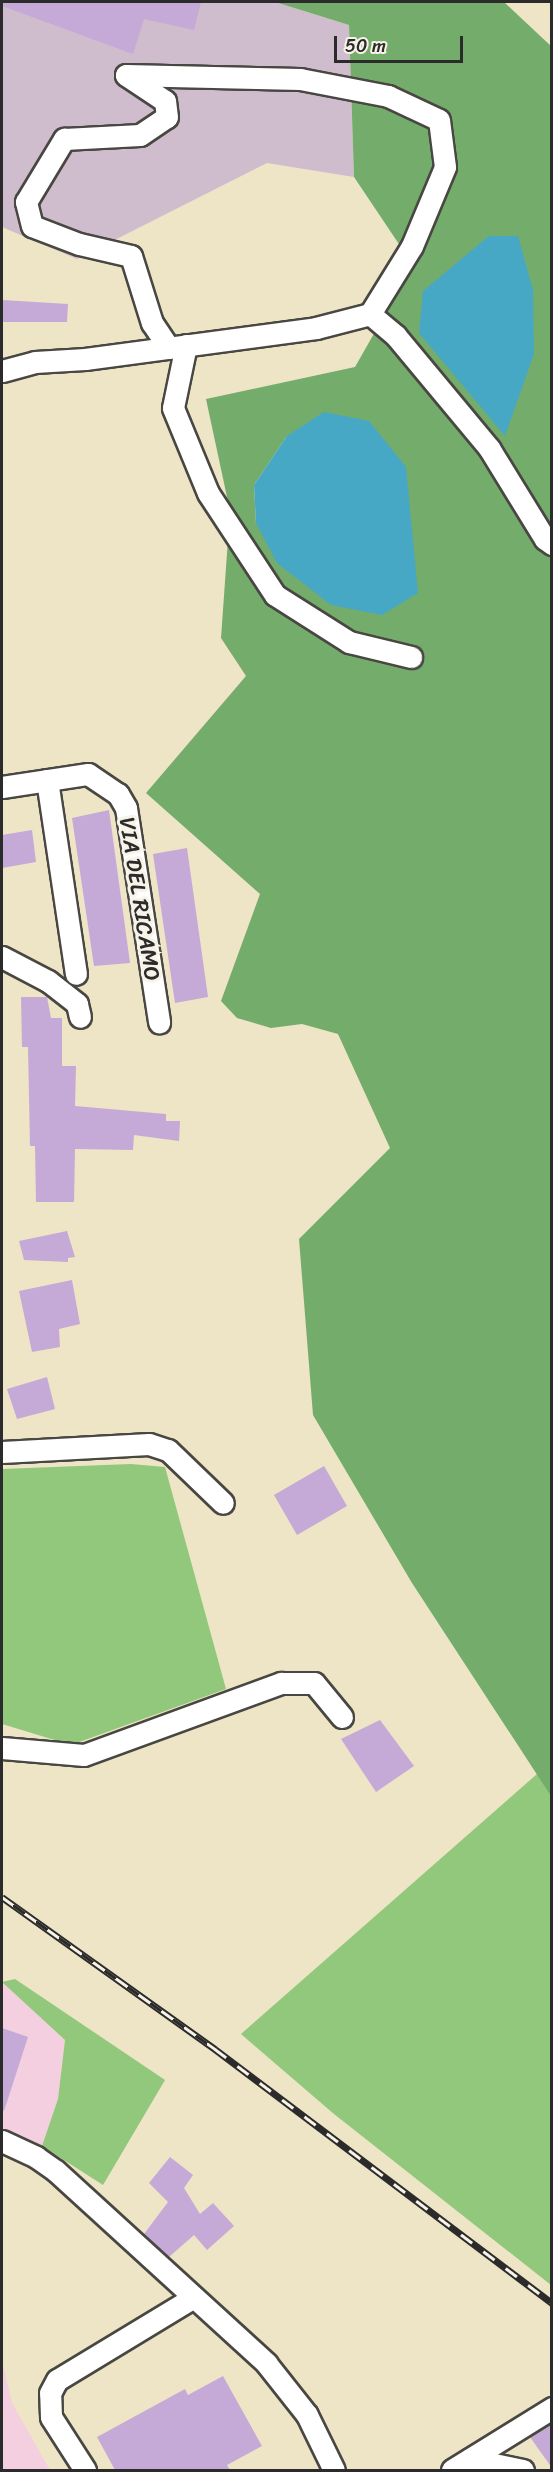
<!DOCTYPE html>
<html>
<head>
<meta charset="utf-8">
<style>
	body { margin:0 }
	#map { position:relative; width:553px; height:2472px; overflow:hidden; background:#eee4c6; font-family:Sriracha,sans-serif }
	div>[style] { position:absolute }
	.built>* { inset:0; background:#f3cfdf }
	.industrial>* { inset:0; background:#cfbdce }
	.green>* { inset:0; background:#91c87b }
	.forest>* { inset:0; background:#74ac6b }
	.water>* { inset:0; background:#47a8c6 }
	.building>* { inset:0; background:#c5a9d7 }
	.roads { filter:drop-shadow(2px 0 #484742) drop-shadow(-2px 0 #484742) drop-shadow(0 2px #484742) drop-shadow(0 -2px #484742) }
	.minor>* { height:21px; margin:-10.5px; padding:0 10.5px; transform-origin:10.5px; border-radius:10.5px; background:#fff }
	.rail>* { height:7px; margin-top:-3.5px; transform-origin:0; background:repeating-linear-gradient(90deg,#f7f3e8 0 14px,#2b2b2b 0 28px); box-sizing:border-box; border-block:2px solid #2b2b2b }
	span { translate:-50% -50%; white-space:nowrap; text-align:center; line-height:1.15; -webkit-text-stroke:6px #f7f3e8; paint-order:stroke }
	.street-label { font-size:22px; color:#2b2b2b }
	.frame { position:absolute; inset:0; border:3px solid #2b2b2b; pointer-events:none }
	.scale { position:absolute; left:334px; top:36px; width:129px; height:27px; box-sizing:border-box; border:3px solid #2b2b2b; border-top:0; padding-left:8px; font-size:18px; line-height:21px; white-space:nowrap; color:#2b2b2b; -webkit-text-stroke:4px #f7f3e8; paint-order:stroke }
</style>
</head>
<body>
<div id="map">
	<div class="built">
		<i style="clip-path:polygon(2px 1982px,65px 2040px,58px 2099px,42px 2146px,2px 2129px)"></i>
		<i style="clip-path:polygon(2px 2360px,12px 2403px,50px 2470px,2px 2470px)"></i>
	</div>
	<div class="industrial">
		<i style="clip-path:polygon(2px 2px,275px 2px,349px 25px,354px 177px,267px 163px,77px 259px,2px 227px)"></i>
	</div>
	<div class="green">
		<i style="clip-path:polygon(131px 1464px,165px 1467px,226px 1689px,71px 1745px,2px 1724px,2px 1469px)"></i>
		<i style="clip-path:polygon(537px 1774px,552px 1795px,551px 2285px,334px 2114px,241px 2034px)"></i>
		<i style="clip-path:polygon(15px 1979px,165px 2080px,103px 2185px,42px 2146px,58px 2099px,65px 2040px,2px 1982px)"></i>
	</div>
	<div class="forest">
		<i style="clip-path:polygon(evenodd,275px 2px,504px 2px,552px 47px,551px 1796px,412px 1583px,313px 1415px,299px 1239px,390px 1148px,338px 1034px,302px 1024px,271px 1028px,237px 1018px,221px 1001px,260px 894px,146px 793px,246px 676px,221px 638px,230px 511px,206px 399px,355px 367px,413px 265px,354px 177px,349px 25px,275px 2px,287px 436px,256px 523px,254px 485px,287px 436px)"></i>
	</div>
	<div class="water">
		<i style="clip-path:polygon(489px 236px,518px 236px,533px 290px,534px 354px,505px 436px,419px 333px,423px 291px)"></i>
		<i style="clip-path:polygon(324px 412px,369px 421px,406px 467px,418px 593px,382px 615px,331px 605px,277px 563px,256px 523px,254px 485px,287px 436px)"></i>
	</div>
	<div class="building">
		<i style="clip-path:polygon(2px 2px,201px 2px,194px 30px,144px 19px,133px 54px,2px 6px)"></i>
		<i style="clip-path:polygon(2px 300px,68px 304px,67px 322px,2px 322px)"></i>
		<i style="clip-path:polygon(109px 810px,130px 963px,94px 966px,72px 818px)"></i>
		<i style="clip-path:polygon(32px 830px,36px 862px,2px 868px,2px 835px)"></i>
		<i style="clip-path:polygon(187px 848px,208px 997px,175px 1003px,153px 854px)"></i>
		<i style="clip-path:polygon(21px 997px,47px 997px,51px 1018px,62px 1018px,62px 1066px,76px 1066px,75px 1106px,166px 1114px,166px 1121px,180px 1121px,179px 1141px,134px 1135px,133px 1150px,75px 1149px,74px 1202px,36px 1202px,35px 1146px,30px 1146px,28px 1047px,22px 1047px)"></i>
		<i style="clip-path:polygon(67px 1231px,75px 1257px,68px 1258px,68px 1262px,24px 1260px,19px 1241px)"></i>
		<i style="clip-path:polygon(72px 1280px,80px 1324px,59px 1329px,60px 1347px,32px 1352px,19px 1291px)"></i>
		<i style="clip-path:polygon(47px 1377px,55px 1409px,17px 1419px,7px 1389px)"></i>
		<i style="clip-path:polygon(324px 1466px,347px 1506px,297px 1535px,274px 1495px)"></i>
		<i style="clip-path:polygon(380px 1720px,414px 1766px,376px 1792px,341px 1739px)"></i>
		<i style="clip-path:polygon(2px 2028px,28px 2037px,4px 2111px,2px 2110px)"></i>
		<i style="clip-path:polygon(170px 2157px,193px 2175px,184px 2188px,200px 2214px,213px 2203px,234px 2226px,207px 2250px,194px 2235px,169px 2257px,144px 2234px,168px 2202px,149px 2183px)"></i>
		<i style="clip-path:polygon(223px 2376px,262px 2446px,227px 2465px,230px 2470px,115px 2470px,97px 2437px,185px 2389px,188px 2395px)"></i>
		<i style="clip-path:polygon(552px 2423px,552px 2468px,530px 2437px)"></i>
	</div>
	<div class="roads">
		<div class="minor">
			<i style="left:186px;top:345px;width:64px;rotate:101.7deg"></i>
			<i style="left:173px;top:408px;width:92px;rotate:67.6deg"></i>
			<i style="left:208px;top:493px;width:122px;rotate:56.7deg"></i>
			<i style="left:275px;top:595px;width:88px;rotate:32.4deg"></i>
			<i style="left:349px;top:642px;width:64px;rotate:13.6deg"></i>
			<i style="left:169px;top:348px;width:30px;rotate:-124deg"></i>
			<i style="left:152px;top:323px;width:70px;rotate:-107.4deg"></i>
			<i style="left:131px;top:256px;width:53px;rotate:-167deg"></i>
			<i style="left:79px;top:244px;width:50px;rotate:-159deg"></i>
			<i style="left:32px;top:226px;width:25px;rotate:-104deg"></i>
			<i style="left:26px;top:202px;width:74px;rotate:-58.9deg"></i>
			<i style="left:64px;top:139px;width:76px;rotate:-3deg"></i>
			<i style="left:140px;top:135px;width:32px;rotate:-34deg"></i>
			<i style="left:167px;top:117px;width:16px;rotate:-97deg"></i>
			<i style="left:165px;top:101px;width:47px;rotate:-146.3deg"></i>
			<i style="left:126px;top:75px;width:174px;rotate:1.3deg"></i>
			<i style="left:300px;top:79px;width:90px;rotate:10.9deg"></i>
			<i style="left:388px;top:96px;width:56px;rotate:25.2deg"></i>
			<i style="left:439px;top:120px;width:47px;rotate:82.7deg"></i>
			<i style="left:445px;top:167px;width:86px;rotate:112.7deg"></i>
			<i style="left:412px;top:246px;width:80px;rotate:121.7deg"></i>
			<i style="left:2px;top:371px;width:34px;rotate:-15deg"></i>
			<i style="left:35px;top:362px;width:50px;rotate:-3.4deg"></i>
			<i style="left:85px;top:359px;width:233px;rotate:-7.6deg"></i>
			<i style="left:316px;top:328px;width:56px;rotate:-14.5deg"></i>
			<i style="left:370px;top:314px;width:34px;rotate:40deg"></i>
			<i style="left:396px;top:336px;width:146px;rotate:50.3deg"></i>
			<i style="left:489px;top:448px;width:107px;rotate:58.4deg"></i>
			<i style="left:545px;top:539px;width:9px;rotate:36deg"></i>
			<i style="left:47px;top:780px;width:196px;rotate:81.5deg"></i>
			<i style="left:2px;top:787px;width:87px;rotate:-8.6deg"></i>
			<i style="left:88px;top:774px;width:36px;rotate:34deg"></i>
			<i style="left:118px;top:794px;width:16px;rotate:60deg"></i>
			<i style="left:126px;top:808px;width:217px;rotate:81.2deg"></i>
			<i style="left:2px;top:957px;width:52px;rotate:27.6deg"></i>
			<i style="left:48px;top:981px;width:37px;rotate:38deg"></i>
			<i style="left:77px;top:1004px;width:13px;rotate:77deg"></i>
			<i style="left:2px;top:1452px;width:147px;rotate:-3.1deg"></i>
			<i style="left:149px;top:1444px;width:20px;rotate:18deg"></i>
			<i style="left:168px;top:1450px;width:76px;rotate:43.9deg"></i>
			<i style="left:2px;top:1748px;width:82px;rotate:4.9deg"></i>
			<i style="left:84px;top:1755px;width:210px;rotate:-20.1deg"></i>
			<i style="left:281px;top:1683px;width:33px"></i>
			<i style="left:314px;top:1683px;width:44px;rotate:50.5deg"></i>
			<i style="left:2px;top:2141px;width:38px;rotate:25deg"></i>
			<i style="left:36px;top:2157px;width:24px;rotate:35deg"></i>
			<i style="left:56px;top:2171px;width:285px;rotate:42.4deg"></i>
			<i style="left:266px;top:2363px;width:66px;rotate:51.7deg"></i>
			<i style="left:307px;top:2415px;width:61px;rotate:63.9deg"></i>
			<i style="left:470px;top:2459px;width:54px;rotate:11.7deg"></i>
			<i style="left:85px;top:2470px;width:63px;rotate:-122.7deg"></i>
			<i style="left:51px;top:2417px;width:24px;rotate:-92deg"></i>
			<i style="left:50px;top:2393px;width:15px;rotate:-62deg"></i>
			<i style="left:57px;top:2380px;width:160px;rotate:-31.2deg"></i>
			<i style="left:452px;top:2470px;width:118px;rotate:-31.8deg"></i>
		</div>
	</div>
	<div class="rail">
		<i style="left:2px;top:1897px;width:262px;rotate:35.5deg"></i>
		<i style="left:215px;top:2049px;width:422px;rotate:37deg"></i>
	</div>
	<div class="street-label">
		<span style="left:140px;top:899px;rotate:81deg">VIA DEL RICAMO</span>
	</div>
	<div class="frame"></div>
	<div class="scale">50 m</div>
</div>
</body>
</html>
